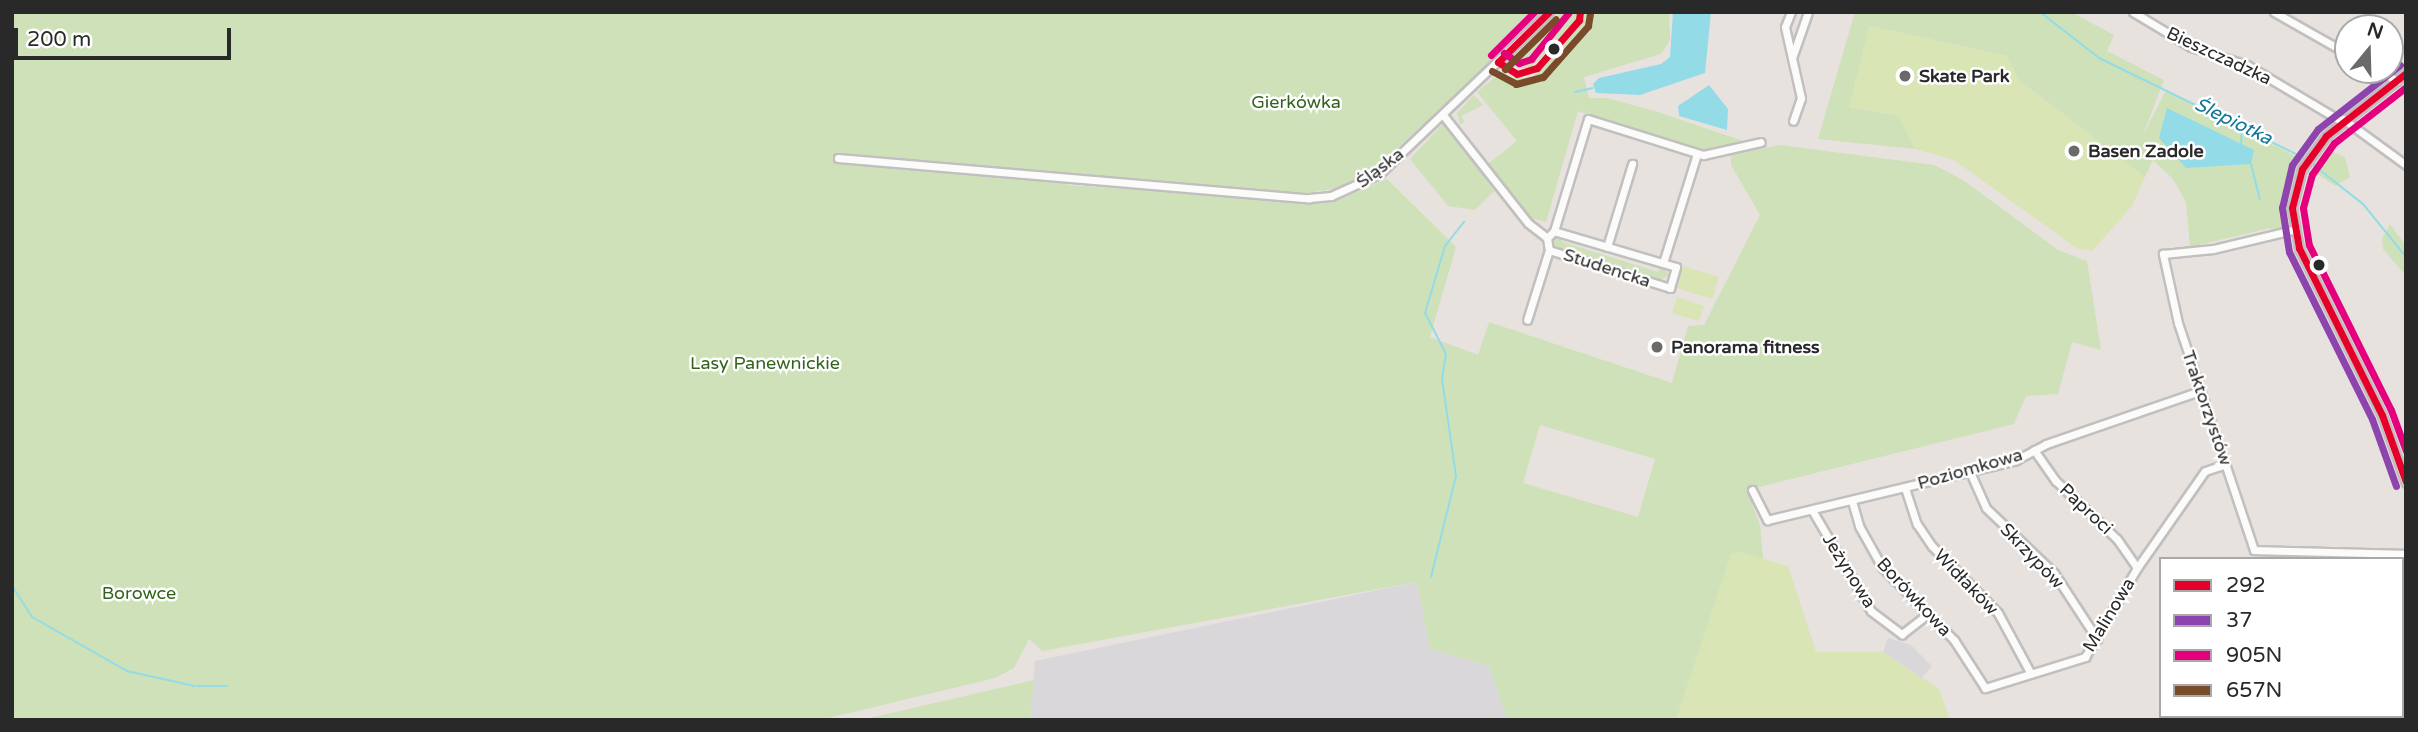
<!DOCTYPE html>
<html>
<head>
<meta charset="utf-8">
<style>
	body { margin:0 }
	#map { position:relative; width:2418px; height:732px; overflow:hidden; background:#e7e2de; font-family:"Varela Round",sans-serif }
	div>[style] { position:absolute }
	.industrial>* { inset:0; background:#dad7da }
	.green>* { inset:0; background:#cee1b8 }
	.pitch>* { inset:0; background:#d9e5b5 }
	.water>* { inset:0; background:#93dce7 }
	.stream>* { height:2px; margin:-1px; padding:0 1px; transform-origin:1px; border-radius:1px; background:#93dce7 }
	.roads { filter:drop-shadow(2px 0 #c1bfbf) drop-shadow(-2px 0 #c1bfbf) drop-shadow(0 2px #c1bfbf) drop-shadow(0 -2px #c1bfbf) }
	.minor>* { height:7px; margin:-3.5px; padding:0 3.5px; transform-origin:3.5px; border-radius:3.5px; background:#fbfbfa }
	.bus-1>* { height:7px; margin:-3.5px; padding:0 3.5px; transform-origin:3.5px; border-radius:3.5px; background:#e4002b }
	.bus-2>* { height:7px; margin:-3.5px; padding:0 3.5px; transform-origin:3.5px; border-radius:3.5px; background:#8e44ad }
	.bus-3>* { height:7px; margin:-3.5px; padding:0 3.5px; transform-origin:3.5px; border-radius:3.5px; background:#e5007d }
	.bus-4>* { height:7px; margin:-3.5px; padding:0 3.5px; transform-origin:3.5px; border-radius:3.5px; background:#7a4b2a }
	.dots>* { width:19px; height:19px; translate:-50% -50%; box-sizing:border-box; border:4px solid #fff; border-radius:50% }
	span { translate:-50% -50%; white-space:nowrap; text-align:center; line-height:1.15; -webkit-text-stroke:5px #fff; paint-order:stroke }
	.street-label { font-size:18px; color:#292929 }
	.poi-label { font-size:18px; color:#292929; font-weight:700 }
	.left { translate:0 -50%; text-align:left }
	.park-label { font-size:18px; color:#32631b }
	.water-label { font-size:19px; color:#107795; font-style:italic }
	.frame { position:absolute; inset:0; border:14px solid #292929; pointer-events:none }
	.legend { position:absolute; left:2159px; top:557px; width:245px; height:161px; box-sizing:border-box; background:#fff; border:2px solid #a9a9a9; margin:0; padding:9px 12px; list-style:none; font-size:21px; color:#292929 }
	.legend li { display:flex; align-items:center; gap:14px; height:35px }
	.legend b { width:35px; border:2px solid #a9a9a9 }
	.north { position:absolute; left:2334px; top:14px; width:70px; height:70px; box-sizing:border-box; background:#fff; border:2px solid #a9a9a9; border-radius:50%; rotate:19deg; font-size:19px; font-weight:700; line-height:28px; text-align:center; color:#292929 }
	.north::after { content:''; display:block; margin:auto; width:24px; height:32px; background:#6c6a68; clip-path:polygon(50% 0,100% 100%,50% 72%,0 100%) }
	.scale { position:absolute; left:14px; top:28px; width:217px; height:32px; box-sizing:border-box; border:4px solid #292929; border-top:0; padding-left:9px; font-size:21px; line-height:24px; white-space:nowrap; color:#292929; -webkit-text-stroke:5px #fff; paint-order:stroke }
</style>
</head>
<body>
<div id="map">
	<div class="industrial">
		<i style="clip-path:polygon(1417px 582px,1430px 649px,1489px 666px,1507px 720px,1030px 720px,1035px 661px)"></i>
		<i style="clip-path:polygon(1888px 638px,1911px 645px,1932px 666px,1921px 679px,1883px 652px)"></i>
	</div>
	<div class="green">
		<i style="clip-path:polygon(evenodd,12px 12px,1544px 12px,1365px 178px,1351px 186px,1301px 194px,1069px 174px,1068px 185px,1332px 203px,1387px 179px,1456px 247px,1430px 337px,1478px 355px,1489px 322px,1672px 383px,1688px 326px,1704px 325px,1760px 215px,1731px 165px,1731px 155px,1780px 145px,1934px 165px,1963px 180px,2058px 250px,2087px 261px,2101px 350px,2072px 342px,2058px 394px,2026px 396px,2014px 424px,1747px 490px,1760px 525px,1763px 559px,1740px 552px,1731px 555px,1676px 720px,1507px 720px,1489px 666px,1430px 649px,1417px 582px,1042px 651px,1029px 639px,1014px 668px,995px 678px,820px 720px,12px 720px,12px 12px,1540px 425px,1655px 459px,1638px 517px,1523px 483px,1540px 425px)"></i>
		<i style="clip-path:polygon(1561px 12px,1578px 12px,1577px 19px,1531px 68px,1518px 68px,1511px 59px)"></i>
		<i style="clip-path:polygon(1585px 12px,1669px 12px,1670px 40px,1661px 54px,1584px 77px,1589px 98px,1607px 98px,1658px 112px,1749px 143px,1703px 153px,1578px 111px,1546px 222px,1531px 218px,1489px 163px,1517px 141px,1477px 92px,1494px 78px,1532px 78px,1579px 27px)"></i>
		<i style="clip-path:polygon(1855px 12px,2071px 12px,2114px 35px,2107px 51px,2164px 80px,2142px 137px,2166px 90px,2303px 160px,2288px 196px,2288px 228px,2276px 232px,2270px 228px,2190px 247px,2186px 202px,2173px 179px,2153px 160px,2145px 177px,2019px 80px,2007px 56px,1870px 26px,1849px 107px,1899px 116px,1915px 149px,1818px 139px)"></i>
		<i style="clip-path:polygon(1474px 95px,1483px 105px,1461px 116px,1465px 122px,1460px 125px,1457px 113px)"></i>
		<i style="clip-path:polygon(1444px 123px,1494px 191px,1475px 210px,1448px 206px,1410px 159px)"></i>
		<i style="clip-path:polygon(2328px 150px,2345px 157px,2350px 177px,2335px 186px,2313px 171px)"></i>
		<i style="clip-path:polygon(2390px 224px,2406px 246px,2406px 276px,2383px 249px,2382px 239px)"></i>
		<i style="clip-path:polygon(1559px 236px,1563px 242px,1658px 272px,1661px 266px,1669px 275px,1661px 280px,1557px 249px,1553px 243px)"></i>
		<i style="clip-path:polygon(1034px 680px,1030px 720px,861px 720px)"></i>
	</div>
	<div class="pitch">
		<i style="clip-path:polygon(1869px 26px,2007px 56px,2019px 80px,2145px 177px,2132px 206px,2092px 251px,2078px 249px,1954px 160px,1915px 149px,1899px 116px,1849px 107px)"></i>
		<i style="clip-path:polygon(1682px 266px,1719px 277px,1712px 299px,1676px 288px)"></i>
		<i style="clip-path:polygon(1677px 297px,1704px 306px,1699px 321px,1672px 313px)"></i>
		<i style="clip-path:polygon(1740px 552px,1788px 566px,1816px 652px,1883px 652px,1939px 689px,1950px 720px,1676px 720px,1731px 554px)"></i>
	</div>
	<div class="water">
		<i style="clip-path:polygon(1673px 12px,1711px 12px,1705px 73px,1640px 95px,1596px 93px,1593px 84px,1599px 78px,1661px 64px,1670px 57px)"></i>
		<i style="clip-path:polygon(1709px 85px,1728px 109px,1727px 130px,1679px 116px,1678px 106px)"></i>
		<i style="clip-path:polygon(2167px 108px,2254px 150px,2251px 164px,2186px 168px,2159px 138px)"></i>
	</div>
	<div class="stream">
		<i style="left:2040px;top:12px;width:75px;rotate:37.9deg"></i>
		<i style="left:2099px;top:58px;width:230px;rotate:26deg"></i>
		<i style="left:1575px;top:92px;width:18px;rotate:-13deg"></i>
		<i style="left:2241px;top:144px;width:16px;rotate:-86deg"></i>
		<i style="left:2311px;top:163px;width:66px;rotate:38.3deg"></i>
		<i style="left:2363px;top:204px;width:68px;rotate:50.9deg"></i>
		<i style="left:2251px;top:164px;width:36px;rotate:76deg"></i>
		<i style="left:1431px;top:577px;width:104px;rotate:-76.1deg"></i>
		<i style="left:1456px;top:476px;width:98px;rotate:-98.2deg"></i>
		<i style="left:1442px;top:379px;width:25px;rotate:-81deg"></i>
		<i style="left:1446px;top:354px;width:46px;rotate:-117.1deg"></i>
		<i style="left:1425px;top:313px;width:70px;rotate:-73.4deg"></i>
		<i style="left:1445px;top:246px;width:31px;rotate:-52deg"></i>
		<i style="left:12px;top:586px;width:37px;rotate:57deg"></i>
		<i style="left:32px;top:617px;width:109px;rotate:29.6deg"></i>
		<i style="left:127px;top:671px;width:69px;rotate:12.6deg"></i>
		<i style="left:197px;top:686px;width:30px"></i>
	</div>
	<div class="roads">
		<div class="minor">
			<i style="left:1791px;top:12px;width:16px;rotate:112deg"></i>
			<i style="left:1785px;top:27px;width:73px;rotate:77.3deg"></i>
			<i style="left:1801px;top:98px;width:24px;rotate:109deg"></i>
			<i style="left:2133px;top:12px;width:68px;rotate:31.1deg"></i>
			<i style="left:2191px;top:47px;width:59px;rotate:17.8deg"></i>
			<i style="left:2247px;top:65px;width:109px;rotate:30.8deg"></i>
			<i style="left:2274px;top:12px;width:85px;rotate:29.6deg"></i>
			<i style="left:1792px;top:58px;width:49px;rotate:-70.8deg"></i>
			<i style="left:2378px;top:70px;width:22px;rotate:30deg"></i>
			<i style="left:2406px;top:73px;width:102px;rotate:141.8deg"></i>
			<i style="left:2326px;top:136px;width:41px;rotate:126deg"></i>
			<i style="left:2302px;top:169px;width:40px;rotate:104.4deg"></i>
			<i style="left:2292px;top:208px;width:41px;rotate:80.1deg"></i>
			<i style="left:2299px;top:248px;width:186px;rotate:63.6deg"></i>
			<i style="left:2382px;top:415px;width:72px;rotate:70.6deg"></i>
			<i style="left:1443px;top:115px;width:137px;rotate:51.8deg"></i>
			<i style="left:1528px;top:223px;width:24px;rotate:38deg"></i>
			<i style="left:1547px;top:238px;width:12px;rotate:81deg"></i>
			<i style="left:1549px;top:250px;width:73px;rotate:107.4deg"></i>
			<i style="left:2343px;top:119px;width:78px;rotate:36.1deg"></i>
			<i style="left:838px;top:158px;width:473px;rotate:4.9deg"></i>
			<i style="left:1309px;top:198px;width:22px;rotate:-5deg"></i>
			<i style="left:1331px;top:196px;width:53px;rotate:-24.6deg"></i>
			<i style="left:1379px;top:174px;width:235px;rotate:-43.6deg"></i>
			<i style="left:1547px;top:238px;width:10px;rotate:-45deg"></i>
			<i style="left:1554px;top:231px;width:117px;rotate:-73.1deg"></i>
			<i style="left:1588px;top:119px;width:121px;rotate:17.4deg"></i>
			<i style="left:1703px;top:155px;width:59px;rotate:-12.6deg"></i>
			<i style="left:1607px;top:247px;width:87px;rotate:-73.2deg"></i>
			<i style="left:1549px;top:250px;width:127px;rotate:17.4deg"></i>
			<i style="left:1670px;top:288px;width:22px;rotate:-74deg"></i>
			<i style="left:1676px;top:267px;width:127px;rotate:-163.6deg"></i>
			<i style="left:1663px;top:263px;width:114px;rotate:-72.7deg"></i>
			<i style="left:2034px;top:450px;width:38px;rotate:55deg"></i>
			<i style="left:2056px;top:481px;width:84px;rotate:43.6deg"></i>
			<i style="left:2117px;top:539px;width:35px;rotate:55deg"></i>
			<i style="left:1970px;top:472px;width:39px;rotate:66deg"></i>
			<i style="left:1986px;top:508px;width:94px;rotate:43.7deg"></i>
			<i style="left:2054px;top:573px;width:79px;rotate:56.9deg"></i>
			<i style="left:1905px;top:488px;width:38px;rotate:72deg"></i>
			<i style="left:1917px;top:524px;width:27px;rotate:56deg"></i>
			<i style="left:1932px;top:546px;width:94px;rotate:45.4deg"></i>
			<i style="left:1998px;top:613px;width:69px;rotate:61.6deg"></i>
			<i style="left:1752px;top:490px;width:34px;rotate:63deg"></i>
			<i style="left:1767px;top:520px;width:256px;rotate:-13.5deg"></i>
			<i style="left:2016px;top:460px;width:34px;rotate:-28deg"></i>
			<i style="left:2046px;top:444px;width:163px;rotate:-19deg"></i>
			<i style="left:1852px;top:501px;width:26px;rotate:74deg"></i>
			<i style="left:1859px;top:526px;width:47px;rotate:60.7deg"></i>
			<i style="left:1882px;top:567px;width:103px;rotate:45.4deg"></i>
			<i style="left:1954px;top:640px;width:57px;rotate:57.1deg"></i>
			<i style="left:1985px;top:688px;width:105px;rotate:-17.2deg"></i>
			<i style="left:2085px;top:657px;width:103px;rotate:-59.7deg"></i>
			<i style="left:2137px;top:568px;width:118px;rotate:-55deg"></i>
			<i style="left:2205px;top:471px;width:22px;rotate:-18deg"></i>
			<i style="left:1812px;top:510px;width:117px;rotate:59.7deg"></i>
			<i style="left:1871px;top:611px;width:39px;rotate:37deg"></i>
			<i style="left:1902px;top:634px;width:31px;rotate:-38deg"></i>
			<i style="left:2254px;top:550px;width:239px;rotate:-108.5deg"></i>
			<i style="left:2178px;top:323px;width:71px;rotate:-102.3deg"></i>
			<i style="left:2163px;top:254px;width:50px;rotate:-5.7deg"></i>
			<i style="left:2213px;top:249px;width:82px;rotate:-13.4deg"></i>
			<i style="left:2254px;top:550px;width:152px;rotate:1.5deg"></i>
			<i style="left:2402px;top:656px;width:4px;rotate:-14deg"></i>
			<i style="left:2174px;top:720px;width:4px;rotate:-76deg"></i>
			<i style="left:2293px;top:720px;width:4px;rotate:-90deg"></i>
		</div>
	</div>
	<div class="bus-1">
		<i style="left:1498px;top:62px;width:22px;rotate:32deg"></i>
		<i style="left:1517px;top:74px;width:21px;rotate:-17deg"></i>
		<i style="left:1537px;top:68px;width:64px;rotate:-48.8deg"></i>
		<i style="left:1579px;top:20px;width:8px;rotate:-83deg"></i>
		<i style="left:1498px;top:62px;width:71px;rotate:-44.4deg"></i>
		<i style="left:2406px;top:73px;width:102px;rotate:141.8deg"></i>
		<i style="left:2326px;top:136px;width:41px;rotate:126deg"></i>
		<i style="left:2302px;top:169px;width:40px;rotate:104.4deg"></i>
		<i style="left:2292px;top:208px;width:41px;rotate:80.1deg"></i>
		<i style="left:2299px;top:248px;width:186px;rotate:63.6deg"></i>
		<i style="left:2382px;top:415px;width:71px;rotate:70.3deg"></i>
	</div>
	<div class="bus-2">
		<i style="left:2396px;top:486px;width:71px;rotate:-109.7deg"></i>
		<i style="left:2372px;top:419px;width:186px;rotate:-116.4deg"></i>
		<i style="left:2289px;top:252px;width:45px;rotate:-99deg"></i>
		<i style="left:2282px;top:208px;width:44px;rotate:-76.9deg"></i>
		<i style="left:2292px;top:165px;width:44px;rotate:-54.2deg"></i>
		<i style="left:2318px;top:129px;width:104px;rotate:-38deg"></i>
	</div>
	<div class="bus-3">
		<i style="left:1504px;top:53px;width:18px;rotate:34deg"></i>
		<i style="left:1519px;top:63px;width:13px;rotate:-18deg"></i>
		<i style="left:1531px;top:59px;width:60px;rotate:-51deg"></i>
		<i style="left:1491px;top:55px;width:61px;rotate:-45deg"></i>
		<i style="left:2406px;top:87px;width:91px;rotate:142.1deg"></i>
		<i style="left:2334px;top:143px;width:38px;rotate:125deg"></i>
		<i style="left:2312px;top:174px;width:35px;rotate:105deg"></i>
		<i style="left:2303px;top:208px;width:37px;rotate:81deg"></i>
		<i style="left:2309px;top:245px;width:184px;rotate:63.6deg"></i>
		<i style="left:2391px;top:410px;width:44px;rotate:69.9deg"></i>
	</div>
	<div class="bus-4">
		<i style="left:1505px;top:69px;width:71px;rotate:-44.4deg"></i>
		<i style="left:1492px;top:71px;width:27px;rotate:28deg"></i>
		<i style="left:1516px;top:84px;width:28px;rotate:-15deg"></i>
		<i style="left:1543px;top:77px;width:68px;rotate:-48.6deg"></i>
		<i style="left:1588px;top:26px;width:13px;rotate:-81deg"></i>
	</div>
	<div class="dots">
		<i style="left:1554px;top:49px;background:#292929"></i>
		<i style="left:1905px;top:76px;background:#6c6a68"></i>
		<i style="left:2074px;top:151px;background:#6c6a68"></i>
		<i style="left:2319px;top:265px;background:#292929"></i>
		<i style="left:1657px;top:347px;background:#6c6a68"></i>
	</div>
	<div class="street-label">
		<span style="left:2219px;top:56px;rotate:25deg">Bieszczadzka</span>
		<span style="left:1380px;top:168px;rotate:-37deg">Śląska</span>
		<span style="left:1607px;top:268px;rotate:18deg">Studencka</span>
		<span style="left:2207px;top:408px;rotate:71deg">Traktorzystów</span>
		<span style="left:1970px;top:469px;rotate:-16deg">Poziomkowa</span>
		<span style="left:2086px;top:509px;rotate:43deg">Paproci</span>
		<span style="left:2032px;top:556px;rotate:46deg">Skrzypów</span>
		<span style="left:1849px;top:571px;rotate:58deg">Jeżynowa</span>
		<span style="left:1966px;top:582px;rotate:46deg">Widłaków</span>
		<span style="left:1914px;top:597px;rotate:47deg">Borówkowa</span>
		<span style="left:2109px;top:615px;rotate:-59deg">Malinowa</span>
	</div>
	<div class="poi-label">
		<span class="left" style="left:1919px;top:76px">Skate Park</span>
		<span class="left" style="left:2088px;top:151px">Basen Zadole</span>
		<span class="left" style="left:1671px;top:347px">Panorama fitness</span>
	</div>
	<div class="park-label">
		<span style="left:1296px;top:102px">Gierkówka</span>
		<span style="left:765px;top:363px">Lasy Panewnickie</span>
		<span style="left:139px;top:593px">Borowce</span>
	</div>
	<div class="water-label">
		<span style="left:2233px;top:122px;rotate:26deg">Ślepiotka</span>
	</div>
	<div class="frame"></div>
	<ul class="legend">
	<li><b style="height:9px;background:#e4002b"></b>292</li>
	<li><b style="height:9px;background:#8e44ad"></b>37</li>
	<li><b style="height:9px;background:#e5007d"></b>905N</li>
	<li><b style="height:9px;background:#7a4b2a"></b>657N</li>
	</ul>
	<div class="north">N</div>
	<div class="scale">200 m</div>
</div>
</body>
</html>
